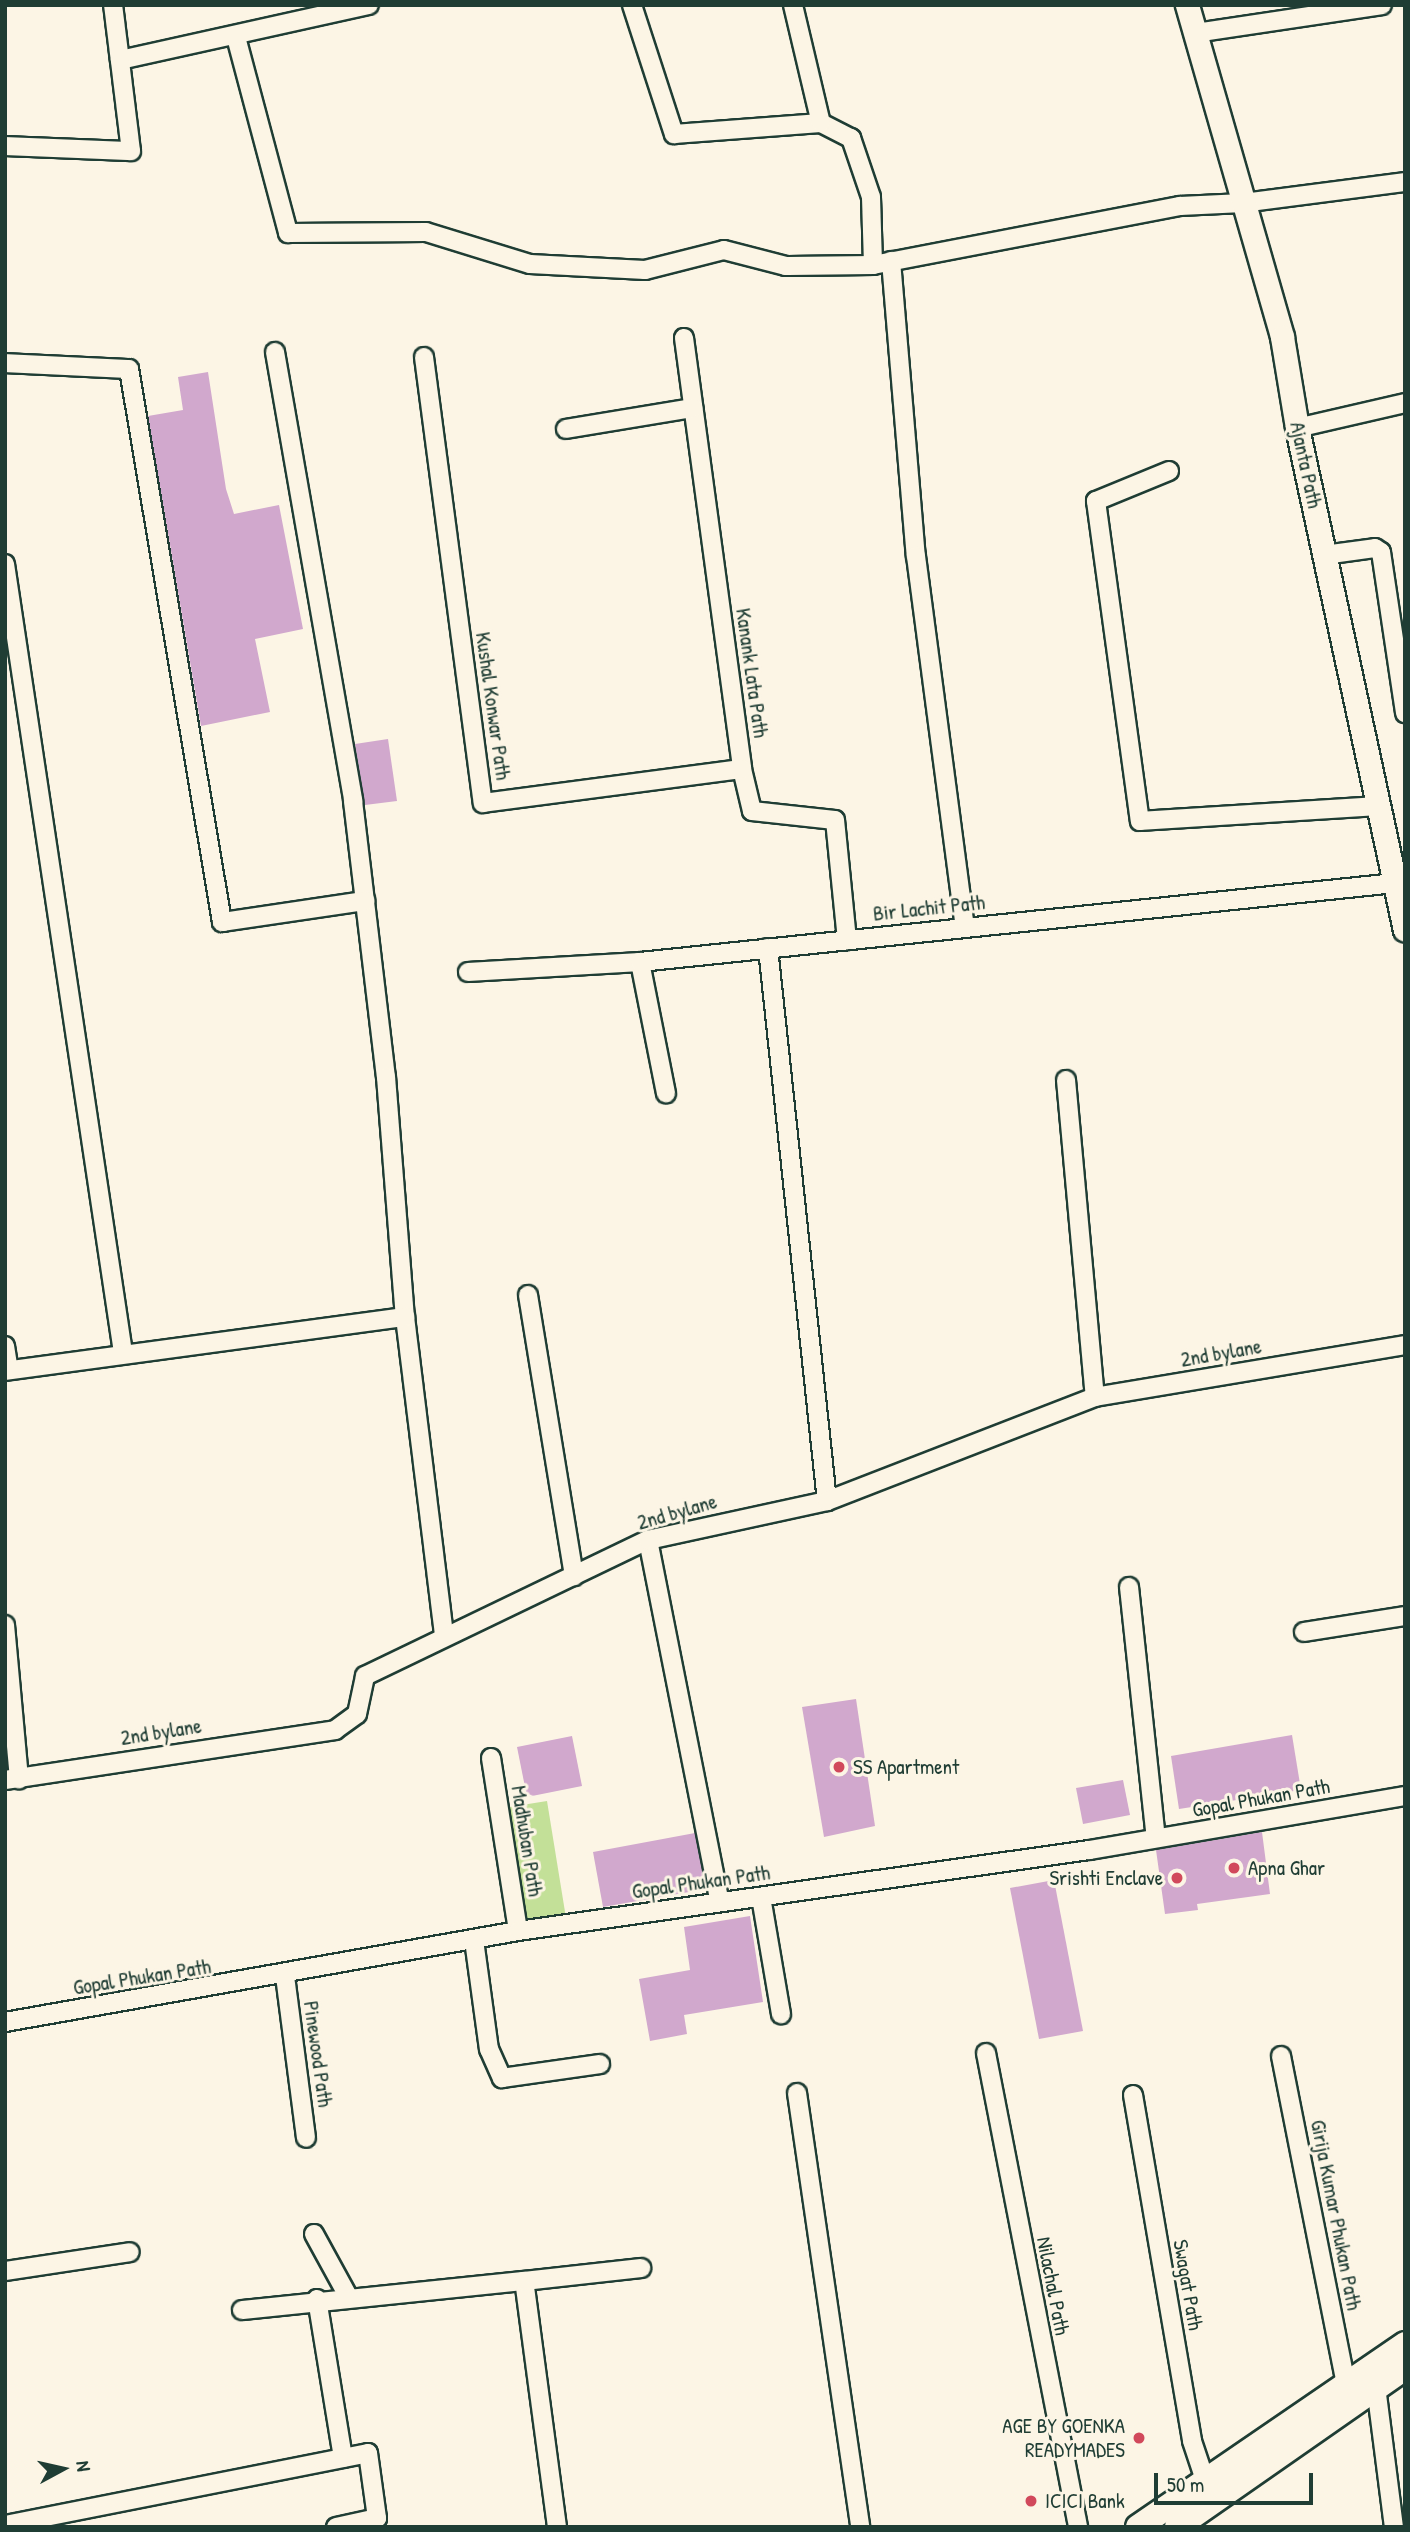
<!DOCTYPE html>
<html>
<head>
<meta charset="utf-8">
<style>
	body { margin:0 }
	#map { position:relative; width:1410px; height:2532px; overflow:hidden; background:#fcf5e5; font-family:"Patrick Hand",sans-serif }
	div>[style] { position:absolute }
	.green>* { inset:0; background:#c3e098 }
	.building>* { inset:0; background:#d1a8cd }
	.roads { filter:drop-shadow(2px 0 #1f3d34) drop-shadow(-2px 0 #1f3d34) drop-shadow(0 2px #1f3d34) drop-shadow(0 -2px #1f3d34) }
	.minor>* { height:18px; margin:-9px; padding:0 9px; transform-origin:9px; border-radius:9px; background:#fcf5e5 }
	.tertiary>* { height:23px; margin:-11.5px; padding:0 11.5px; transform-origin:11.5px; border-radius:11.5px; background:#fcf5e5 }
	.secondary>* { height:24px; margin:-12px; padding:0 12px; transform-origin:12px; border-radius:12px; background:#fcf5e5 }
	.dots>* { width:19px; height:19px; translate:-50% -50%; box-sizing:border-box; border:4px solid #fcf5e5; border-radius:50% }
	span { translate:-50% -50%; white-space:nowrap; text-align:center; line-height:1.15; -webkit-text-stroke:6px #fcf5e5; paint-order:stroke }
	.street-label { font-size:21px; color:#1f3d34 }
	.poi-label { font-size:21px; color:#1f3d34 }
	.left { translate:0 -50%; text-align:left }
	.right { translate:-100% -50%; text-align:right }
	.frame { position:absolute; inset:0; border:7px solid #1f3d34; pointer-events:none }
	.north { position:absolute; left:28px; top:2434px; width:70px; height:70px; -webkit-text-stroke:5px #fcf5e5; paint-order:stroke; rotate:82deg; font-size:19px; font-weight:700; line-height:28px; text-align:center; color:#1f3d34 }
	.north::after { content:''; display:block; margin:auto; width:24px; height:32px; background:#1f3d34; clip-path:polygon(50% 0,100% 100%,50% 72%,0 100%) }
	.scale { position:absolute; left:1154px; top:2473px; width:159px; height:32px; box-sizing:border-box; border:4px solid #1f3d34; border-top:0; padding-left:9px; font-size:21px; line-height:24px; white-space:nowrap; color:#1f3d34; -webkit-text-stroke:5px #fcf5e5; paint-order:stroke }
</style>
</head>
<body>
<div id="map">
	<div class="green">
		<i style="clip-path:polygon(547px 1801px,566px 1918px,523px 1925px,504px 1808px)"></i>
	</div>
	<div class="building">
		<i style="clip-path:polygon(208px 372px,226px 489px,234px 514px,279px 505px,303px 629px,255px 639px,270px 712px,201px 726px,148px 416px,183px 410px,178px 377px)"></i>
		<i style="clip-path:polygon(388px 739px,397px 801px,365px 805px,355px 744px)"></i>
		<i style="clip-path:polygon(856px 1699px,875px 1826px,824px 1837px,802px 1707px)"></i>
		<i style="clip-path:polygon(1292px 1735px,1301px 1790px,1179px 1809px,1171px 1756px)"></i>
		<i style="clip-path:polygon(572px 1736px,582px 1786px,527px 1797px,517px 1747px)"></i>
		<i style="clip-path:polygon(1123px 1780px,1130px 1815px,1083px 1824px,1076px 1788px)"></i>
		<i style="clip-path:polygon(1262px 1832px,1270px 1894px,1197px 1904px,1198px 1910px,1165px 1914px,1156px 1850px)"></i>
		<i style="clip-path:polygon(695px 1833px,706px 1889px,603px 1907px,593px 1852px)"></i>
		<i style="clip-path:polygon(1054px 1880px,1083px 2031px,1039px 2039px,1010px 1888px)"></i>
		<i style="clip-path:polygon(750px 1916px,763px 2002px,684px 2015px,687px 2034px,650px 2041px,639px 1979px,690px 1970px,684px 1927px)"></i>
	</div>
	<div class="roads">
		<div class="minor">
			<i style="left:632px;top:5px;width:136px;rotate:72deg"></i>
			<i style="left:674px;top:134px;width:147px;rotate:-4.3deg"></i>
			<i style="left:821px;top:123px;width:34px;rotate:27deg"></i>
			<i style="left:851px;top:138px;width:62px;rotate:71.3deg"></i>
			<i style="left:871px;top:197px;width:68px;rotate:88.3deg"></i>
			<i style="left:793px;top:5px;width:121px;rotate:76.7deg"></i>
			<i style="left:1195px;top:33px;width:189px;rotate:-8.5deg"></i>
			<i style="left:236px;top:37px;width:203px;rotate:75.1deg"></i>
			<i style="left:288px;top:233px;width:138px;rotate:-0.4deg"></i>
			<i style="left:426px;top:232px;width:109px;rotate:17.1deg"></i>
			<i style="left:530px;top:264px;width:115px;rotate:3deg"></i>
			<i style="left:645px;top:270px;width:81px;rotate:-14.2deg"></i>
			<i style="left:724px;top:250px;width:64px;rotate:14.5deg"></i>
			<i style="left:786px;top:266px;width:87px;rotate:-0.7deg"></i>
			<i style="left:873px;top:265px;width:313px;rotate:-10.9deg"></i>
			<i style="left:1180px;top:206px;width:63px;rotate:-2.7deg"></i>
			<i style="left:1243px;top:203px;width:163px;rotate:-7.4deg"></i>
			<i style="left:120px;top:60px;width:255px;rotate:-12.5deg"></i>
			<i style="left:5px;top:146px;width:126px;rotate:2.3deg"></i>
			<i style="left:131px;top:151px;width:147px;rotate:-97deg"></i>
			<i style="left:891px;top:261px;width:296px;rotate:85.2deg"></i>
			<i style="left:916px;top:556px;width:374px;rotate:82.5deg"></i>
			<i style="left:684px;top:338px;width:435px;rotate:82.3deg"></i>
			<i style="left:742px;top:769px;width:43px;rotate:76.6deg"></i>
			<i style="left:752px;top:811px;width:83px;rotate:6.2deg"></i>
			<i style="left:835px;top:820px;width:121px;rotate:84.3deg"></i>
			<i style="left:275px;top:352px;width:456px;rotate:80.1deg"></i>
			<i style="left:353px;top:801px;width:278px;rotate:83.2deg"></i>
			<i style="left:386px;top:1077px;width:241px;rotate:85.5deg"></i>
			<i style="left:405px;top:1317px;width:321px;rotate:83deg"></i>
			<i style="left:424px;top:357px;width:450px;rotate:82.5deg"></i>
			<i style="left:483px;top:803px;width:261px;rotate:-7.5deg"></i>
			<i style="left:5px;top:363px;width:124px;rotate:2.8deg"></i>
			<i style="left:129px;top:369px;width:561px;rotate:80.45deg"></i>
			<i style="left:222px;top:922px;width:145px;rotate:-8.4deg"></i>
			<i style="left:1297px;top:428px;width:111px;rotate:-13deg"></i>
			<i style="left:566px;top:429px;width:129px;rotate:-9.4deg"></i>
			<i style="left:1169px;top:471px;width:79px;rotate:157.7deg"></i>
			<i style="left:1096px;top:501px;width:323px;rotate:82.2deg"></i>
			<i style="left:1140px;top:821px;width:238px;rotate:-3.6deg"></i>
			<i style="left:1324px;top:555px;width:51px;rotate:-7.8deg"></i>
			<i style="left:1375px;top:548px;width:7px;rotate:34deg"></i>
			<i style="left:1381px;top:552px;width:163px;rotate:81.5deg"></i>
			<i style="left:5px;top:564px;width:798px;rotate:81.49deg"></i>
			<i style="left:768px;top:948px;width:556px;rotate:83.91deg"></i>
			<i style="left:640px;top:962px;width:134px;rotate:78.8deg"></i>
			<i style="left:468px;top:972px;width:172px;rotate:-3.3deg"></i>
			<i style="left:640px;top:962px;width:759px;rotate:-5.97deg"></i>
			<i style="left:1066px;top:1080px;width:318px;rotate:84.8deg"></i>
			<i style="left:528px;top:1295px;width:285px;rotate:80.7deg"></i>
			<i style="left:5px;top:1346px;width:24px;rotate:81deg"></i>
			<i style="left:5px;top:1371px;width:404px;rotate:-7.7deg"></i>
			<i style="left:648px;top:1540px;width:369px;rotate:78.8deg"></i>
			<i style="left:1129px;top:1587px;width:252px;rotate:83.9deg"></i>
			<i style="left:5px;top:1625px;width:155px;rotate:84.8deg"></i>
			<i style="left:1304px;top:1632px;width:102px;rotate:-9deg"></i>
			<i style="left:491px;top:1758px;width:175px;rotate:81.1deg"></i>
			<i style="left:5px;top:1780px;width:334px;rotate:-8.6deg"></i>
			<i style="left:335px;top:1730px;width:27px;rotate:-36deg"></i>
			<i style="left:357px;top:1714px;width:39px;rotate:-78deg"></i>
			<i style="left:365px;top:1676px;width:314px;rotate:-25.7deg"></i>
			<i style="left:648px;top:1540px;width:183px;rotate:-12.3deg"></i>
			<i style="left:827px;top:1501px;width:287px;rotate:-21.2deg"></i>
			<i style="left:1095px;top:1397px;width:314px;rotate:-9.5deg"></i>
			<i style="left:761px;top:1897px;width:119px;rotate:80.3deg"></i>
			<i style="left:474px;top:1940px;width:110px;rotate:82.2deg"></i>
			<i style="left:489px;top:2049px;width:32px;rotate:66deg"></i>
			<i style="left:502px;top:2078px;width:99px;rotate:-8.1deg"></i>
			<i style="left:285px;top:1976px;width:163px;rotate:82.6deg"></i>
			<i style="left:5px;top:2022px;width:521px;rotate:-10.06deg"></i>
			<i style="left:518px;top:1931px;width:577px;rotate:-8.07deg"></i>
			<i style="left:1089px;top:1850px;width:321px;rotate:-9.7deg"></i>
			<i style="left:986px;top:2053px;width:483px;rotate:79deg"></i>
			<i style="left:1281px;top:2056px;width:334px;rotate:78.8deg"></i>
			<i style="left:797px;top:2093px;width:439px;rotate:81.7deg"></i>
			<i style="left:1133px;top:2095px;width:351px;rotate:80.3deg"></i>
			<i style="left:1192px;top:2441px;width:41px;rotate:71.6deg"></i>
			<i style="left:314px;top:2234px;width:73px;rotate:61.3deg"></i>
			<i style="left:5px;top:2271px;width:126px;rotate:-8.6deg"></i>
			<i style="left:317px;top:2299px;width:161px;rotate:80.7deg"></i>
			<i style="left:242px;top:2310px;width:283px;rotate:-5.9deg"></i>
			<i style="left:1375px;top:2379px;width:149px;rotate:82.7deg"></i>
			<i style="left:5px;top:2525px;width:370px;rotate:-11.2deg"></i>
			<i style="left:368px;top:2453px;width:66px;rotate:82.1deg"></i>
			<i style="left:377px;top:2518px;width:42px;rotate:167.6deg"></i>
			<i style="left:557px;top:2527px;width:248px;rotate:-97.6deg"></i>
			<i style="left:524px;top:2281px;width:118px;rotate:-6.3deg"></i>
		</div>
		<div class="tertiary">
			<i style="left:1187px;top:5px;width:345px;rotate:74deg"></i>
			<i style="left:1282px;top:337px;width:92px;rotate:80.6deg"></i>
			<i style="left:1297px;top:428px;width:513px;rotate:77.86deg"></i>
		</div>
		<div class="secondary">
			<i style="left:1138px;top:2527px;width:324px;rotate:-34.4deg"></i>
			<i style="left:1177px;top:2527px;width:278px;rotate:-34.9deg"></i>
		</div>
	</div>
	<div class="dots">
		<i style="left:839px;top:1767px;background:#d1495b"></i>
		<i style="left:1234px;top:1868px;background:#d1495b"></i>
		<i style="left:1177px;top:1878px;background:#d1495b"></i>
		<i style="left:1139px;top:2438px;background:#d1495b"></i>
		<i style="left:1031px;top:2501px;background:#d1495b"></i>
	</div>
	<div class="street-label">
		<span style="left:1306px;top:465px;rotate:78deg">Ajanta Path</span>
		<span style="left:752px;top:673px;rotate:82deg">Kanank Lata Path</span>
		<span style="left:493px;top:706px;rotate:82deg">Kushal Konwar Path</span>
		<span style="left:929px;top:908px;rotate:-6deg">Bir Lachit Path</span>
		<span style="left:1221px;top:1353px;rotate:-10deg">2nd bylane</span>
		<span style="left:677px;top:1512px;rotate:-16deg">2nd bylane</span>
		<span style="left:161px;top:1732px;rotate:-9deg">2nd bylane</span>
		<span style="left:1261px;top:1798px;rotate:-10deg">Gopal Phukan Path</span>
		<span style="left:527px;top:1841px;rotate:81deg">Madhuban Path</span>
		<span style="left:701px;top:1882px;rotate:-8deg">Gopal Phukan Path</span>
		<span style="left:142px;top:1977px;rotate:-9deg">Gopal Phukan Path</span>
		<span style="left:318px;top:2054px;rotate:82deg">Pinewood Path</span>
		<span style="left:1336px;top:2215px;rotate:79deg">Girija Kumar Phukan Path</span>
		<span style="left:1188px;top:2285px;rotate:80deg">Swagat Path</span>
		<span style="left:1053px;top:2286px;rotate:79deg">Nilachal Path</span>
	</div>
	<div class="poi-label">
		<span class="left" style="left:853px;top:1767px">SS Apartment</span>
		<span class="left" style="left:1248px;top:1868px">Apna Ghar</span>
		<span class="right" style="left:1163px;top:1878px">Srishti Enclave</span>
		<span class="right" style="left:1125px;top:2438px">AGE BY GOENKA<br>READYMADES</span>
		<span class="left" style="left:1045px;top:2501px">ICICI Bank</span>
	</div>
	<div class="frame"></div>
	<div class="north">N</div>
	<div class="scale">50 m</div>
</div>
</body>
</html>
